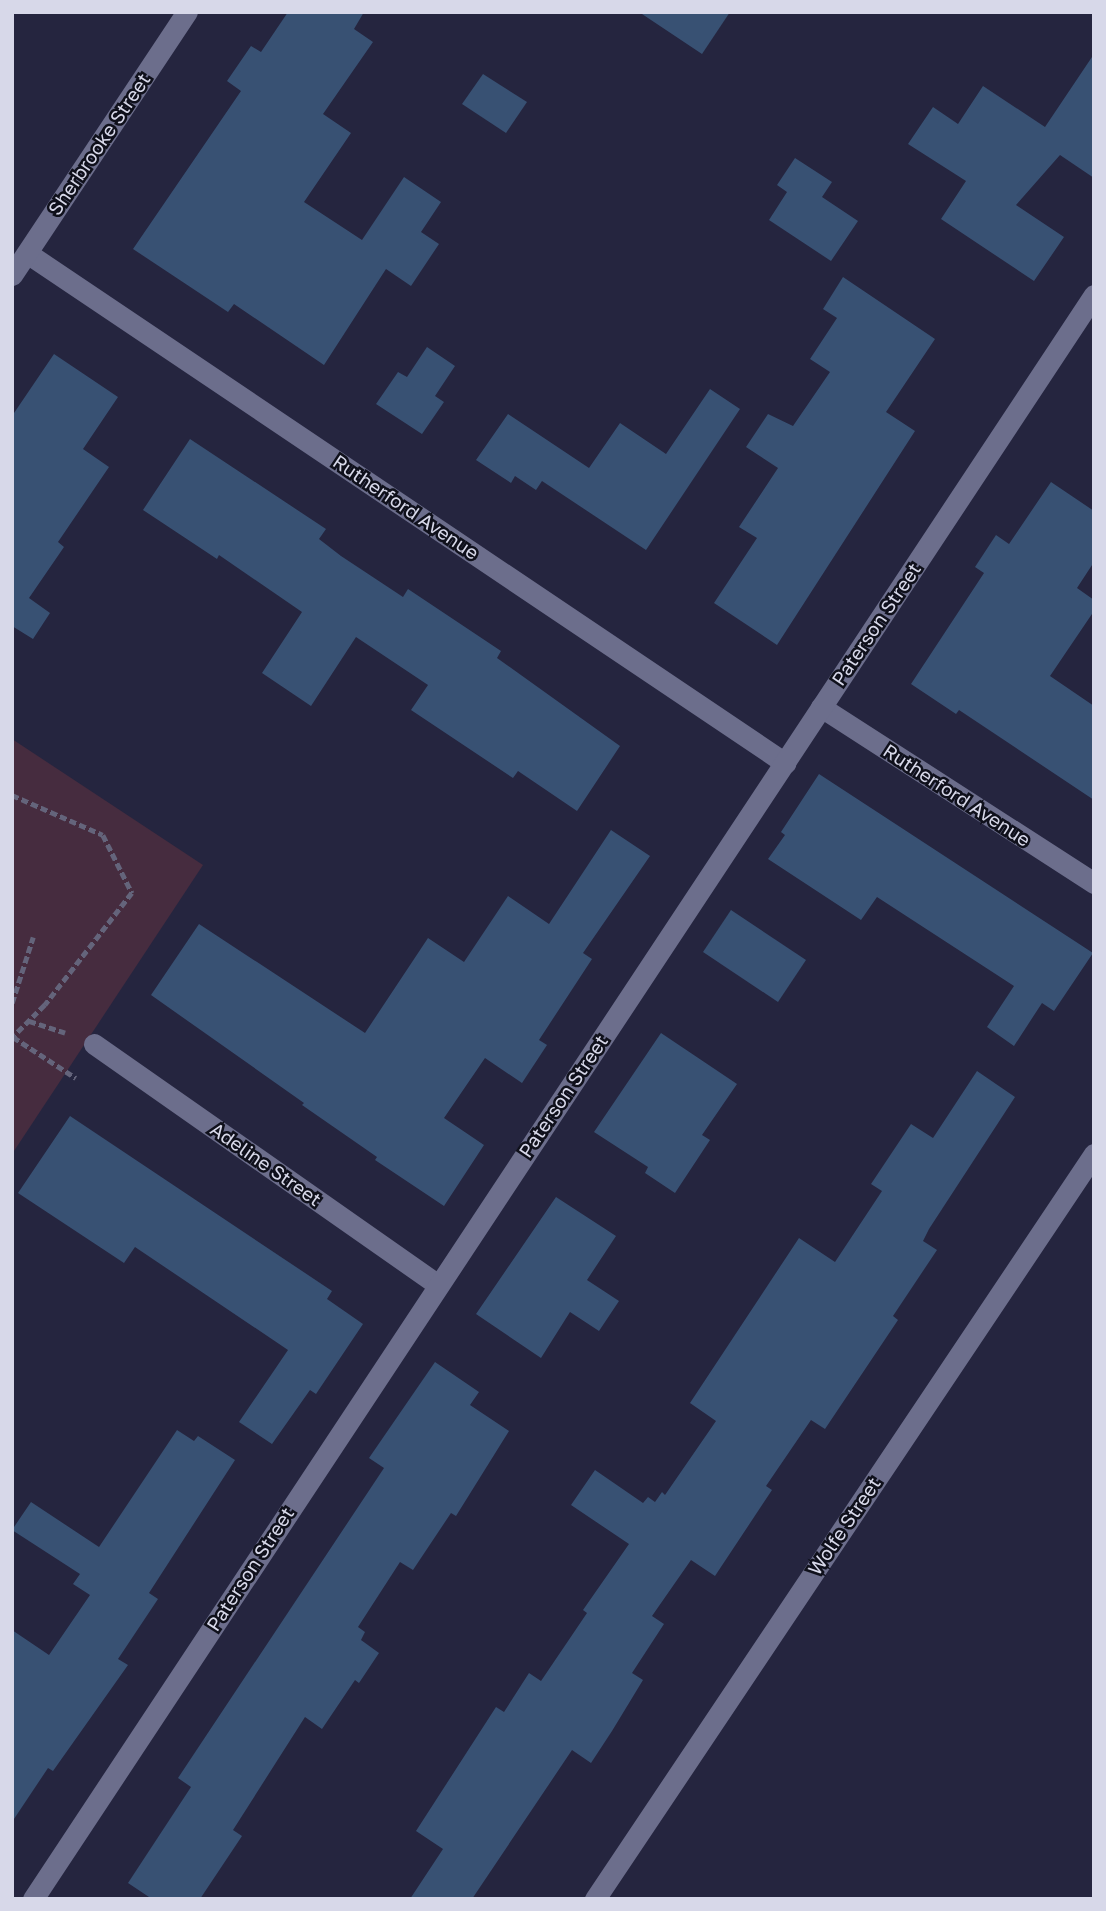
<!DOCTYPE html>
<html>
<head>
<meta charset="utf-8">
<style>
	body { margin:0 }
	#map { position:relative; width:1106px; height:1911px; overflow:hidden; background:#25253f; font-family:"Golos Text",sans-serif }
	div>[style] { position:absolute }
	.green>* { inset:0; background:#462c3f }
	.building>* { inset:0; background:#385173 }
	.path>* { height:4.5px; margin-top:-2.25px; transform-origin:0; background:repeating-linear-gradient(90deg,#64647b 0 7px,transparent 0 10.5px) }
	.street>* { height:21px; margin:-10.5px; padding:0 10.5px; transform-origin:10.5px; border-radius:10.5px; background:#6c6e8c }
	.secondary>* { height:21px; margin:-10.5px; padding:0 10.5px; transform-origin:10.5px; border-radius:10.5px; background:#6c6e8c }
	span { translate:-50% -50%; white-space:nowrap; text-align:center; line-height:1.15; -webkit-text-stroke:5px #0f101b; paint-order:stroke }
	.street-label { font-size:19px; color:#d7d8e9 }
	.frame { position:absolute; inset:0; border:14px solid #d7d8e9; pointer-events:none }
</style>
</head>
<body>
<div id="map">
	<div class="green">
		<i style="clip-path:polygon(12px 739px,203px 865px,12px 1154px)"></i>
	</div>
	<div class="building">
		<i style="clip-path:polygon(288px 12px,364px 12px,354px 29px,373px 42px,323px 114px,351px 133px,304px 202px,362px 240px,404px 177px,441px 202px,421px 232px,439px 244px,411px 286px,386px 269px,324px 365px,234px 304px,228px 312px,133px 249px,241px 91px,227px 81px,251px 46px,261px 52px)"></i>
		<i style="clip-path:polygon(639px 12px,730px 12px,702px 54px)"></i>
		<i style="clip-path:polygon(1094px 54px,1094px 178px,1060px 155px,1016px 205px,1064px 237px,1034px 281px,941px 219px,966px 181px,908px 144px,933px 107px,958px 124px,983px 86px,1045px 127px)"></i>
		<i style="clip-path:polygon(483px 74px,527px 102px,506px 133px,462px 104px)"></i>
		<i style="clip-path:polygon(795px 158px,832px 182px,822px 197px,858px 221px,831px 261px,769px 220px,787px 192px,777px 185px)"></i>
		<i style="clip-path:polygon(843px 277px,935px 339px,886px 412px,915px 431px,777px 645px,714px 603px,757px 538px,739px 527px,778px 468px,746px 447px,768px 414px,793px 426px,830px 372px,810px 359px,837px 318px,823px 309px)"></i>
		<i style="clip-path:polygon(427px 347px,455px 366px,435px 396px,444px 402px,422px 434px,376px 404px,398px 372px,407px 377px)"></i>
		<i style="clip-path:polygon(54px 354px,118px 397px,83px 449px,109px 467px,58px 542px,64px 547px,29px 598px,50px 613px,33px 639px,12px 626px,12px 416px)"></i>
		<i style="clip-path:polygon(710px 389px,740px 409px,646px 550px,542px 481px,536px 490px,515px 476px,511px 483px,476px 460px,508px 414px,589px 468px,620px 423px,666px 454px)"></i>
		<i style="clip-path:polygon(190px 439px,326px 529px,319px 539px,341px 556px,403px 597px,408px 589px,501px 651px,497px 658px,620px 746px,577px 811px,518px 771px,513px 778px,411px 710px,428px 685px,356px 637px,311px 706px,262px 673px,302px 612px,219px 555px,217px 559px,143px 510px)"></i>
		<i style="clip-path:polygon(1051px 482px,1094px 511px,1094px 562px,1077px 588px,1094px 600px,1094px 611px,1050px 676px,1094px 706px,1094px 800px,959px 710px,956px 714px,911px 684px,984px 573px,975px 567px,996px 535px,1009px 544px)"></i>
		<i style="clip-path:polygon(819px 774px,1093px 953px,1054px 1011px,1042px 1003px,1014px 1046px,987px 1027px,1014px 986px,877px 897px,861px 920px,768px 859px,785px 835px,781px 832px)"></i>
		<i style="clip-path:polygon(611px 830px,650px 856px,583px 953px,592px 959px,539px 1040px,547px 1045px,522px 1083px,485px 1058px,444px 1118px,484px 1145px,444px 1206px,375px 1160px,377px 1157px,302px 1105px,304px 1103px,151px 995px,199px 924px,365px 1033px,428px 938px,464px 962px,508px 896px,549px 924px)"></i>
		<i style="clip-path:polygon(731px 910px,806px 960px,778px 1002px,703px 952px)"></i>
		<i style="clip-path:polygon(661px 1033px,737px 1084px,702px 1135px,710px 1140px,675px 1193px,645px 1173px,648px 1167px,594px 1132px)"></i>
		<i style="clip-path:polygon(977px 1071px,1015px 1097px,929px 1229px,923px 1241px,937px 1250px,893px 1316px,898px 1320px,825px 1429px,811px 1420px,766px 1486px,772px 1490px,715px 1576px,691px 1560px,652px 1616px,664px 1624px,632px 1673px,643px 1680px,612px 1731px,591px 1763px,572px 1750px,472px 1899px,410px 1899px,443px 1849px,416px 1831px,496px 1707px,504px 1712px,529px 1673px,541px 1681px,587px 1613px,583px 1610px,629px 1544px,571px 1505px,595px 1470px,643px 1503px,648px 1497px,655px 1502px,662px 1492px,665px 1495px,716px 1421px,690px 1403px,799px 1238px,835px 1262px,882px 1191px,871px 1184px,911px 1124px,933px 1138px)"></i>
		<i style="clip-path:polygon(70px 1116px,332px 1291px,327px 1299px,363px 1324px,316px 1394px,310px 1390px,272px 1444px,239px 1422px,288px 1350px,135px 1247px,124px 1263px,18px 1193px)"></i>
		<i style="clip-path:polygon(556px 1197px,616px 1236px,587px 1280px,619px 1301px,599px 1331px,570px 1312px,541px 1358px,476px 1314px)"></i>
		<i style="clip-path:polygon(435px 1362px,479px 1392px,470px 1405px,509px 1431px,456px 1516px,451px 1513px,413px 1570px,400px 1562px,358px 1627px,365px 1632px,361px 1640px,379px 1653px,359px 1683px,355px 1680px,322px 1729px,305px 1717px,233px 1830px,242px 1836px,200px 1899px,152px 1899px,128px 1883px,191px 1787px,178px 1778px,384px 1468px,369px 1458px)"></i>
		<i style="clip-path:polygon(177px 1430px,194px 1441px,198px 1436px,235px 1460px,149px 1593px,158px 1599px,118px 1659px,128px 1665px,53px 1771px,48px 1768px,12px 1822px,12px 1630px,49px 1655px,90px 1595px,73px 1584px,80px 1574px,12px 1530px,31px 1502px,99px 1547px)"></i>
	</div>
	<div class="path">
		<i style="left:12px;top:795px;width:99px;rotate:23.7deg"></i>
		<i style="left:103px;top:835px;width:65px;rotate:63.4deg"></i>
		<i style="left:132px;top:893px;width:142px;rotate:127.8deg"></i>
		<i style="left:45px;top:1005px;width:47px;rotate:135deg"></i>
		<i style="left:12px;top:1003px;width:69px;rotate:-72.3deg"></i>
		<i style="left:29px;top:1021px;width:38px;rotate:18deg"></i>
		<i style="left:12px;top:1033px;width:4px;rotate:76deg"></i>
		<i style="left:13px;top:1037px;width:75px;rotate:33.1deg"></i>
	</div>
	<div class="street">
		<i style="left:27px;top:253px;width:914px;rotate:33.93deg"></i>
		<i style="left:821px;top:707px;width:325px;rotate:32.8deg"></i>
		<i style="left:94px;top:1044px;width:420px;rotate:35deg"></i>
		<i style="left:33px;top:1899px;width:1923px;rotate:-56.52deg"></i>
		<i style="left:595px;top:1899px;width:897px;rotate:-56.19deg"></i>
	</div>
	<div class="secondary">
		<i style="left:12px;top:275px;width:316px;rotate:-56.4deg"></i>
	</div>
	<div class="street-label">
		<span style="left:99px;top:144px;rotate:-56deg">Sherbrooke Street</span>
		<span style="left:406px;top:507px;rotate:34deg">Rutherford Avenue</span>
		<span style="left:876px;top:624px;rotate:-56deg">Paterson Street</span>
		<span style="left:957px;top:795px;rotate:33deg">Rutherford Avenue</span>
		<span style="left:563px;top:1096px;rotate:-56deg">Paterson Street</span>
		<span style="left:266px;top:1164px;rotate:35deg">Adeline Street</span>
		<span style="left:844px;top:1526px;rotate:-56deg">Wolfe Street</span>
		<span style="left:250px;top:1569px;rotate:-57deg">Paterson Street</span>
	</div>
	<div class="frame"></div>
</div>
</body>
</html>
